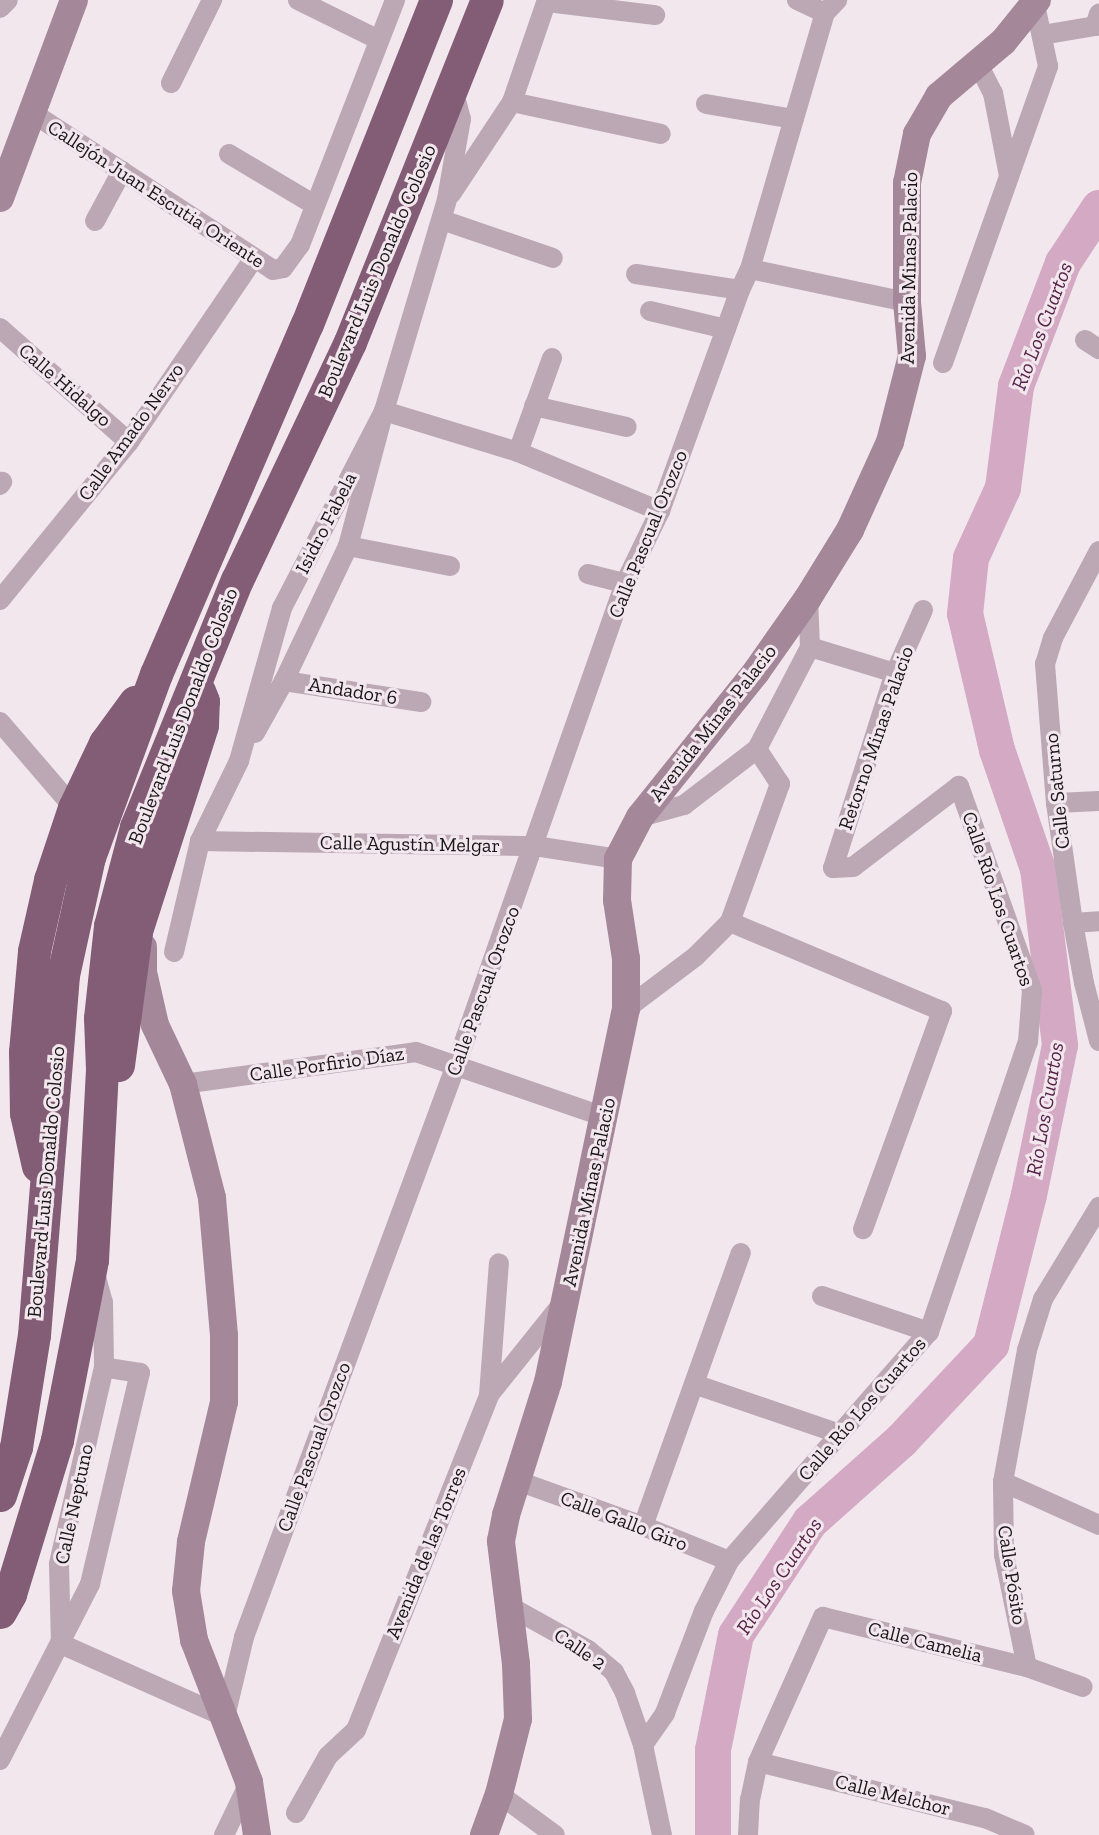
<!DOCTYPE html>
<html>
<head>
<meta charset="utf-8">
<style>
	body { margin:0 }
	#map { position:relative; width:1099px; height:1835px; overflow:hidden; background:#f3e7ee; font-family:"Zilla Slab",serif }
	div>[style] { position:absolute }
	.river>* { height:36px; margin:-18px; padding:0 18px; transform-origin:18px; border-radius:18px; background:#d3a9c4 }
	.street>* { height:20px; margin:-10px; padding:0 10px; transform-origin:10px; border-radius:10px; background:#bba8b4 }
	.secondary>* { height:28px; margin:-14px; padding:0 14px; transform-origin:14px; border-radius:14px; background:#a4889a }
	.highway>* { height:33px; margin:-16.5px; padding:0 16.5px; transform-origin:16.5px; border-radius:16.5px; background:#835c76 }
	span { translate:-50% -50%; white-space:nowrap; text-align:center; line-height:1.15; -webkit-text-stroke:6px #f3e7ee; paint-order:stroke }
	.street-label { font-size:20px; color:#191518 }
	.water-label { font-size:21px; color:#552247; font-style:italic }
</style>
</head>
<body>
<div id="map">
	<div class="river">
		<i style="left:713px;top:1835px;width:85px;rotate:-90deg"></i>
		<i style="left:713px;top:1750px;width:117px;rotate:-78.7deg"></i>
		<i style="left:736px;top:1635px;width:135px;rotate:-56.8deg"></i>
		<i style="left:810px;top:1522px;width:122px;rotate:-41.7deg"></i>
		<i style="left:901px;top:1441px;width:132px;rotate:-46.8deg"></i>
		<i style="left:991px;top:1345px;width:155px;rotate:-75.8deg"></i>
		<i style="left:1029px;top:1195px;width:153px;rotate:-78.3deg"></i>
		<i style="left:1060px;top:1045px;width:177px;rotate:-97.1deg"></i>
		<i style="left:1038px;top:869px;width:126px;rotate:-109deg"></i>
		<i style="left:997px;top:750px;width:140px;rotate:-103.2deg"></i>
		<i style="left:965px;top:614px;width:56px;rotate:-83.9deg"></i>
		<i style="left:971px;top:558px;width:77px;rotate:-65.4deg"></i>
		<i style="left:1003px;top:488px;width:103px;rotate:-82.7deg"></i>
		<i style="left:1016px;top:386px;width:132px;rotate:-69.1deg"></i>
		<i style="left:1063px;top:263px;width:66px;rotate:-56.8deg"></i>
	</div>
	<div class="street">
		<i style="left:298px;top:0;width:90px;rotate:26.3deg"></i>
		<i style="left:797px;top:0;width:31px;rotate:25deg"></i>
		<i style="left:547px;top:2px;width:109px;rotate:6.9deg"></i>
		<i style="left:0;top:8px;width:11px;rotate:-45deg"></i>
		<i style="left:1042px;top:35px;width:54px;rotate:-9.6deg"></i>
		<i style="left:1095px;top:26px;width:13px;rotate:-72deg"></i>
		<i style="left:978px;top:64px;width:33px;rotate:63deg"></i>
		<i style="left:993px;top:93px;width:85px;rotate:79.1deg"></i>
		<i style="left:171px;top:83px;width:93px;rotate:-63.7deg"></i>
		<i style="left:512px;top:102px;width:152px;rotate:12.1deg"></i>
		<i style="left:706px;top:104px;width:89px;rotate:9.7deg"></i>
		<i style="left:31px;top:112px;width:289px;rotate:33.1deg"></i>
		<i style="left:273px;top:270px;width:10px;rotate:-11deg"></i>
		<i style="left:283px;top:268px;width:29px;rotate:-54deg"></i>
		<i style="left:300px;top:245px;width:263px;rotate:-68.8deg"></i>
		<i style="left:229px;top:154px;width:100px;rotate:30.7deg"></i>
		<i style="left:451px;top:194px;width:110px;rotate:-56.5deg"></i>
		<i style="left:512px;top:102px;width:108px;rotate:-71.1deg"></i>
		<i style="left:442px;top:220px;width:117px;rotate:18.9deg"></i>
		<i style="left:95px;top:221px;width:57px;rotate:-61.6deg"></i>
		<i style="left:750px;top:269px;width:160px;rotate:11.9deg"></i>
		<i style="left:636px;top:274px;width:105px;rotate:8.7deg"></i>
		<i style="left:650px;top:311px;width:78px;rotate:13.3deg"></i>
		<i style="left:0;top:328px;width:172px;rotate:41.5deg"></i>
		<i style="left:1085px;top:340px;width:17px;rotate:33deg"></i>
		<i style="left:943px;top:363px;width:315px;rotate:-70.5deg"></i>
		<i style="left:1048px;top:66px;width:62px;rotate:-102deg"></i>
		<i style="left:534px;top:406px;width:95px;rotate:12.7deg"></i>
		<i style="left:518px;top:452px;width:100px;rotate:-70.1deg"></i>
		<i style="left:0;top:485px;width:4px;rotate:-56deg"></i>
		<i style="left:348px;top:546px;width:104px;rotate:11.1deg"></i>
		<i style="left:1099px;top:551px;width:98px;rotate:117.9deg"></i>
		<i style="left:1053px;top:638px;width:27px;rotate:107deg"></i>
		<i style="left:1045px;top:664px;width:139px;rotate:85.5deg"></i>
		<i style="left:1056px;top:803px;width:121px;rotate:81.9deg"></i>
		<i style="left:1073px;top:923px;width:61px;rotate:79.6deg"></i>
		<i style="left:1084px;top:983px;width:60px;rotate:75.5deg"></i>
		<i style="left:588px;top:574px;width:38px;rotate:14deg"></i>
		<i style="left:0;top:600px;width:204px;rotate:-50.8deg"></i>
		<i style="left:129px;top:442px;width:222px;rotate:-55.8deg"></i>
		<i style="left:810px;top:647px;width:89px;rotate:17deg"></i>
		<i style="left:284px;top:681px;width:139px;rotate:8.7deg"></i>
		<i style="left:0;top:722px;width:113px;rotate:49.3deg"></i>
		<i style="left:255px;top:733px;width:60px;rotate:-60.9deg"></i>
		<i style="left:284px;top:681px;width:149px;rotate:-64.6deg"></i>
		<i style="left:348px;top:546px;width:140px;rotate:-75.1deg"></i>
		<i style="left:384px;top:411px;width:140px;rotate:17deg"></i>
		<i style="left:518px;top:452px;width:154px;rotate:22.6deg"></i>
		<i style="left:1056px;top:803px;width:43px;rotate:-2.7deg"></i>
		<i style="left:640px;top:817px;width:46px;rotate:-15.3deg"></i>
		<i style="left:684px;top:805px;width:92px;rotate:-37.5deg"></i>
		<i style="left:757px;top:749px;width:115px;rotate:-62.5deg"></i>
		<i style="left:810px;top:647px;width:49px;rotate:-92.3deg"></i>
		<i style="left:200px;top:841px;width:335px;rotate:0.9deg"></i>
		<i style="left:535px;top:846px;width:84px;rotate:8.9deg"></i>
		<i style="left:730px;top:922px;width:230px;rotate:22.8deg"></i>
		<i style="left:942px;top:1011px;width:232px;rotate:109.9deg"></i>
		<i style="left:1073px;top:923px;width:26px;rotate:-4deg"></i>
		<i style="left:174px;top:952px;width:114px;rotate:-76.8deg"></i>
		<i style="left:200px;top:841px;width:89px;rotate:-64deg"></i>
		<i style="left:239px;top:761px;width:159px;rotate:-74.3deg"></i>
		<i style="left:282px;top:608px;width:222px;rotate:-62.6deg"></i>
		<i style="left:384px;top:411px;width:221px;rotate:-73.4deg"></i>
		<i style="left:447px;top:199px;width:81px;rotate:-80.1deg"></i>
		<i style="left:461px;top:119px;width:30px;rotate:-105deg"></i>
		<i style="left:626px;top:1009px;width:88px;rotate:-37.1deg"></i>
		<i style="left:696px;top:956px;width:48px;rotate:-45deg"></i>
		<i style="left:730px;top:922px;width:147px;rotate:-70.1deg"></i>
		<i style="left:780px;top:784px;width:42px;rotate:-123.3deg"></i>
		<i style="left:183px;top:1084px;width:235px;rotate:-7.8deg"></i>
		<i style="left:416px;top:1052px;width:200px;rotate:19deg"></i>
		<i style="left:95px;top:1273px;width:30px;rotate:75deg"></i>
		<i style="left:103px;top:1302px;width:65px;rotate:89.1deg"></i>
		<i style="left:104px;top:1367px;width:202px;rotate:102.9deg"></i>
		<i style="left:59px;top:1564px;width:80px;rotate:88.6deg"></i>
		<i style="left:61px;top:1644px;width:180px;rotate:24deg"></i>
		<i style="left:225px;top:1717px;width:82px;rotate:-76.6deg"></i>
		<i style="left:244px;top:1637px;width:610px;rotate:-69.66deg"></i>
		<i style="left:456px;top:1065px;width:511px;rotate:-70.68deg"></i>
		<i style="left:625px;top:583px;width:80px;rotate:-64.1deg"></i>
		<i style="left:660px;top:511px;width:235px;rotate:-70.1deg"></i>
		<i style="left:740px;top:290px;width:23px;rotate:-65deg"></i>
		<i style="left:750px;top:269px;width:267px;rotate:-73.7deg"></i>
		<i style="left:825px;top:13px;width:18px;rotate:-47deg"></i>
		<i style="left:822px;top:1296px;width:113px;rotate:18.6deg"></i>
		<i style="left:694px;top:1384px;width:154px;rotate:18.9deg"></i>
		<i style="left:489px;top:1395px;width:132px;rotate:-85.7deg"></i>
		<i style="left:518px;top:1481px;width:133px;rotate:19.8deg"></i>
		<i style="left:643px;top:1526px;width:93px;rotate:22.1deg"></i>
		<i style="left:1003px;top:1482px;width:105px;rotate:24.1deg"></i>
		<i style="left:643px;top:1526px;width:290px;rotate:-70.3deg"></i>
		<i style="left:509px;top:1606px;width:90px;rotate:29.1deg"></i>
		<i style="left:588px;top:1650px;width:34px;rotate:40deg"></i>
		<i style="left:614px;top:1672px;width:24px;rotate:62deg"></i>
		<i style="left:625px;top:1693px;width:55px;rotate:70.9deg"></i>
		<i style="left:643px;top:1745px;width:92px;rotate:78.1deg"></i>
		<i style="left:1027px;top:1667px;width:114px;rotate:-101.6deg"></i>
		<i style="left:1004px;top:1555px;width:73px;rotate:-90.8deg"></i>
		<i style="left:1003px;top:1482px;width:134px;rotate:-79.7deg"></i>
		<i style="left:1027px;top:1350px;width:53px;rotate:-72.6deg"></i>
		<i style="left:1043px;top:1299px;width:108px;rotate:-58.7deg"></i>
		<i style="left:643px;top:1745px;width:39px;rotate:-55deg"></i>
		<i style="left:665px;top:1713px;width:109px;rotate:-69.1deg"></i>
		<i style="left:704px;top:1611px;width:56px;rotate:-63.4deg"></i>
		<i style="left:729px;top:1561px;width:304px;rotate:-48.9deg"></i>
		<i style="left:929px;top:1332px;width:306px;rotate:-71.2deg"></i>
		<i style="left:1028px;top:1042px;width:52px;rotate:-85.6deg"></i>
		<i style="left:1032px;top:990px;width:217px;rotate:-109.7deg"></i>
		<i style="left:959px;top:786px;width:133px;rotate:142.6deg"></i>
		<i style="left:853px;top:867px;width:20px;rotate:177deg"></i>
		<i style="left:833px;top:868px;width:205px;rotate:-72.4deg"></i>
		<i style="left:895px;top:673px;width:69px;rotate:-66deg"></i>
		<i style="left:0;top:1760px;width:198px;rotate:-62.9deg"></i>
		<i style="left:90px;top:1584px;width:217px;rotate:-76.7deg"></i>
		<i style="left:140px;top:1373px;width:36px;rotate:-171deg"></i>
		<i style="left:758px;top:1762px;width:234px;rotate:13.9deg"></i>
		<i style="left:985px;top:1818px;width:43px;rotate:23deg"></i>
		<i style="left:499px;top:1794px;width:69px;rotate:36.2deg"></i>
		<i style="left:296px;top:1813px;width:65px;rotate:-60.7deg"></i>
		<i style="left:328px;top:1756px;width:38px;rotate:-43deg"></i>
		<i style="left:356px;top:1730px;width:360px;rotate:-68.3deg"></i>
		<i style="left:489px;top:1395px;width:115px;rotate:-51.3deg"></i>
		<i style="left:224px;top:1835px;width:58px;rotate:-64.3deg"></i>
		<i style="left:748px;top:1835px;width:35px;rotate:-87deg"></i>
		<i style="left:750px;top:1800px;width:39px;rotate:-78deg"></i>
		<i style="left:758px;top:1762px;width:159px;rotate:-65.9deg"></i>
		<i style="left:823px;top:1617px;width:210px;rotate:13.8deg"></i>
		<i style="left:1027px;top:1667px;width:59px;rotate:19.7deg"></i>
	</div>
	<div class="secondary">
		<i style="left:0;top:198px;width:211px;rotate:-69.5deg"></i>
		<i style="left:143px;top:947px;width:25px;rotate:90deg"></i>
		<i style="left:143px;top:972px;width:54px;rotate:77.2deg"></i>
		<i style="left:155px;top:1025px;width:65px;rotate:64.6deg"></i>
		<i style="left:183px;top:1084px;width:118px;rotate:75.7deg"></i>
		<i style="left:212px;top:1198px;width:139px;rotate:85deg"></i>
		<i style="left:224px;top:1336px;width:66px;rotate:90deg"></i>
		<i style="left:224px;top:1402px;width:144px;rotate:103.3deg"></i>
		<i style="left:191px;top:1542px;width:49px;rotate:95.8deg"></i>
		<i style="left:186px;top:1591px;width:50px;rotate:80.7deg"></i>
		<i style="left:194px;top:1640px;width:152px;rotate:68.8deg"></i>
		<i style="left:249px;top:1782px;width:54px;rotate:81.4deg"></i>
		<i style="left:484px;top:1835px;width:44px;rotate:-69.9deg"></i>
		<i style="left:499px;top:1794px;width:77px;rotate:-75.8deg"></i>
		<i style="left:518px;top:1719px;width:55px;rotate:-92.1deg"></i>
		<i style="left:516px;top:1664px;width:124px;rotate:-97deg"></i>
		<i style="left:501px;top:1541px;width:26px;rotate:-79deg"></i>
		<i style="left:506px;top:1515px;width:139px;rotate:-72.5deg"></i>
		<i style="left:548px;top:1382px;width:381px;rotate:-78.2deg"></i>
		<i style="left:626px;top:1009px;width:50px;rotate:-90deg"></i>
		<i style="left:626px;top:959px;width:60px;rotate:-98.7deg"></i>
		<i style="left:617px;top:900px;width:41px;rotate:-88.6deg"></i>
		<i style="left:618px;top:859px;width:47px;rotate:-62.4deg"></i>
		<i style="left:640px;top:817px;width:186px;rotate:-51.3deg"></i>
		<i style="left:756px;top:672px;width:90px;rotate:-54.9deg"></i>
		<i style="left:808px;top:598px;width:80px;rotate:-58.3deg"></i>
		<i style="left:850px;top:530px;width:97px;rotate:-65.6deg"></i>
		<i style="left:890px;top:442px;width:89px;rotate:-75.7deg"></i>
		<i style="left:912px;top:356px;width:54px;rotate:-95.3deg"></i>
		<i style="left:907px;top:302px;width:119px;rotate:-90deg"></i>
		<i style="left:907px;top:183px;width:50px;rotate:-78.5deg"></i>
		<i style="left:917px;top:134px;width:44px;rotate:-59.9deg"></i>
		<i style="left:939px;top:96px;width:84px;rotate:-40.2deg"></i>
		<i style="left:1003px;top:42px;width:54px;rotate:-51deg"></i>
	</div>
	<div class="highway">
		<i style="left:118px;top:1065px;width:135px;rotate:-82.3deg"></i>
		<i style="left:136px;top:931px;width:216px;rotate:-72.2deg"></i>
		<i style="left:202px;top:725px;width:24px;rotate:-88deg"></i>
		<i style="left:203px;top:701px;width:11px;rotate:-112deg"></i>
		<i style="left:38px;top:1166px;width:54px;rotate:-102.8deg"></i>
		<i style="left:26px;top:1113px;width:61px;rotate:-90.9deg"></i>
		<i style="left:25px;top:1052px;width:101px;rotate:-84.9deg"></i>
		<i style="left:34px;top:951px;width:73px;rotate:-77.3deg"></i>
		<i style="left:50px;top:880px;width:76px;rotate:-71.6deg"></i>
		<i style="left:74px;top:808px;width:72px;rotate:-64.5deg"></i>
		<i style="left:105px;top:743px;width:51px;rotate:-53.8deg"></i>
		<i style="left:0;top:1495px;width:51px;rotate:-71.6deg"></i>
		<i style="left:16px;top:1447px;width:113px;rotate:-80.9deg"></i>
		<i style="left:34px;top:1335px;width:361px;rotate:-85.4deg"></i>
		<i style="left:63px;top:975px;width:121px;rotate:-77.6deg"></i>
		<i style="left:89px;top:857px;width:195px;rotate:-69.9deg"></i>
		<i style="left:156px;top:674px;width:381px;rotate:-66.7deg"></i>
		<i style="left:307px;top:324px;width:349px;rotate:-68.3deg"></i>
		<i style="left:0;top:1612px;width:21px;rotate:-61deg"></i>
		<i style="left:10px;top:1594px;width:161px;rotate:-73deg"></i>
		<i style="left:57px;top:1440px;width:183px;rotate:-79deg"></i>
		<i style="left:92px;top:1260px;width:191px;rotate:-87deg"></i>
		<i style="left:102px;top:1069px;width:51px;rotate:-92.2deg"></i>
		<i style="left:100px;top:1018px;width:93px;rotate:-83.8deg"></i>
		<i style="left:110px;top:926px;width:102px;rotate:-75.3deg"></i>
		<i style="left:136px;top:827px;width:267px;rotate:-67.8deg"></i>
		<i style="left:237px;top:580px;width:263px;rotate:-64.6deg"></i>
		<i style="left:350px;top:342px;width:368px;rotate:-68.2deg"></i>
	</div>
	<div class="street-label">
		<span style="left:156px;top:194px;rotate:33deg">Callejón Juan Escutia Oriente</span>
		<span style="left:909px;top:268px;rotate:-89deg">Avenida Minas Palacio</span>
		<span style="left:377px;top:271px;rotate:-67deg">Boulevard Luis Donaldo Colosio</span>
		<span style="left:65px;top:385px;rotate:41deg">Calle Hidalgo</span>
		<span style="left:131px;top:432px;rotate:-54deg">Calle Amado Nervo</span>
		<span style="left:326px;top:523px;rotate:-63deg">Isidro Fabela</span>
		<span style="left:648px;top:534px;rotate:-68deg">Calle Pascual Orozco</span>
		<span style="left:353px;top:691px;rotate:9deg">Andador 6</span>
		<span style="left:183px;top:716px;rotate:-69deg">Boulevard Luis Donaldo Colosio</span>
		<span style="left:713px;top:723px;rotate:-52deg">Avenida Minas Palacio</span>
		<span style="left:876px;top:738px;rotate:-71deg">Retorno Minas Palacio</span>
		<span style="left:1057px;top:791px;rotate:-96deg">Calle Saturno</span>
		<span style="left:410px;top:844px;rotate:1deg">Calle Agustín Melgar</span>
		<span style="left:998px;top:899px;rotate:71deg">Calle Río Los Cuartos</span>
		<span style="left:483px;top:991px;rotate:-70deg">Calle Pascual Orozco</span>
		<span style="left:327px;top:1064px;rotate:-8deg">Calle Porfirio Díaz</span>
		<span style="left:46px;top:1182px;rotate:-85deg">Boulevard Luis Donaldo Colosio</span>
		<span style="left:589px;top:1192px;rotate:-78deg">Avenida Minas Palacio</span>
		<span style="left:862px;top:1409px;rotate:-49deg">Calle Río Los Cuartos</span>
		<span style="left:314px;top:1447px;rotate:-70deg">Calle Pascual Orozco</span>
		<span style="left:74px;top:1504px;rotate:-78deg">Calle Neptuno</span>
		<span style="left:624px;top:1521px;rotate:21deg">Calle Gallo Giro</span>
		<span style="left:426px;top:1553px;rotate:-68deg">Avenida de las Torres</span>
		<span style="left:1012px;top:1575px;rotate:81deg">Calle Pósito</span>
		<span style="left:925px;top:1642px;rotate:14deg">Calle Camelia</span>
		<span style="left:580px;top:1649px;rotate:34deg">Calle 2</span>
		<span style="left:893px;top:1795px;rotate:14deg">Calle Melchor</span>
	</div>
	<div class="water-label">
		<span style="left:1042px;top:326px;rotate:-69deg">Río Los Cuartos</span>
		<span style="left:1045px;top:1109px;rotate:-80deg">Río Los Cuartos</span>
		<span style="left:779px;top:1576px;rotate:-56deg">Río Los Cuartos</span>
	</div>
</div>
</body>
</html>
